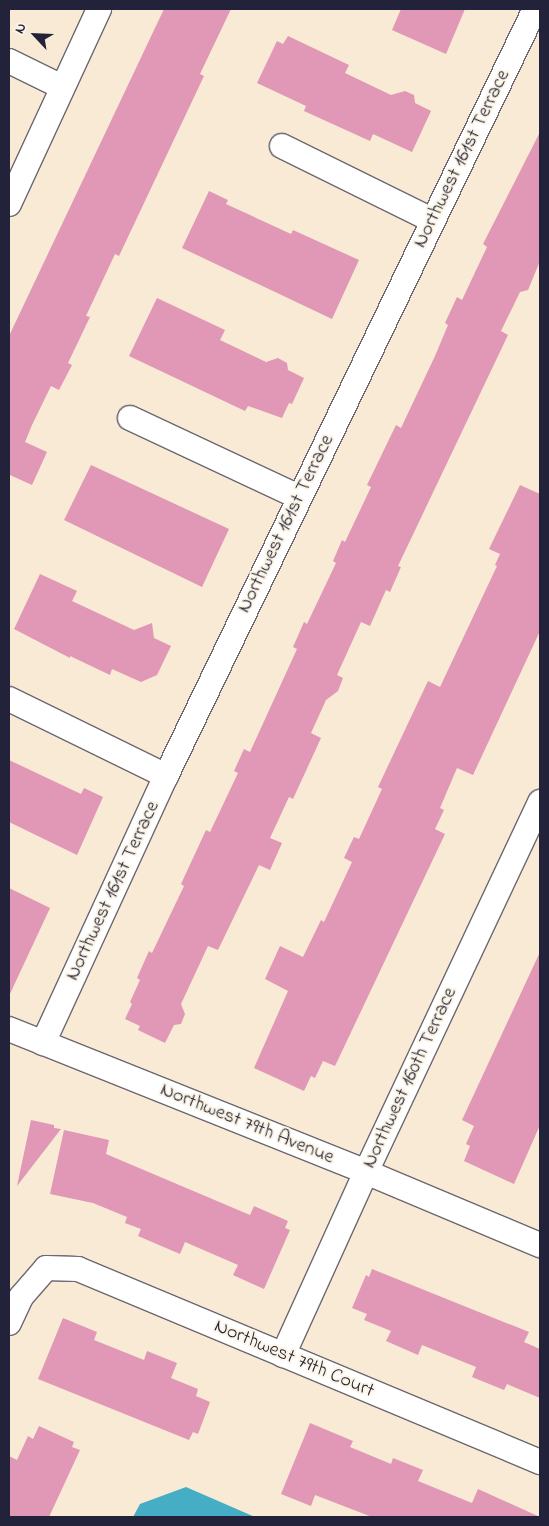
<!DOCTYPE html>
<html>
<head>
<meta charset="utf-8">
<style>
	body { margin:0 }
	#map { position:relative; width:549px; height:1526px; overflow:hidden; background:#f8ead4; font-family:"Indie Flower",sans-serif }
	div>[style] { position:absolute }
	.water>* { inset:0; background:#45aec4 }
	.building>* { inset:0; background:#e197b6 }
	.roads { filter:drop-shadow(1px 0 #6d6871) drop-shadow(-1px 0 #6d6871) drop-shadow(0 1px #6d6871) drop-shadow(0 -1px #6d6871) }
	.minor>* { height:24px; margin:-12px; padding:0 12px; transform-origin:12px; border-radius:12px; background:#fff }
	span { translate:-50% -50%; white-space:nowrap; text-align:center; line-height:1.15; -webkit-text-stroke:4px #fcf5e5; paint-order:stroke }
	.street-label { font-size:20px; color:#22223b }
	.frame { position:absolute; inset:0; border:10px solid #22223b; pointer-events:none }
	.north { position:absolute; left:10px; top:10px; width:50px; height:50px; -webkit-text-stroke:4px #fcf5e5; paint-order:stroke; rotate:295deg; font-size:14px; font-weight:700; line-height:20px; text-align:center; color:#22223b }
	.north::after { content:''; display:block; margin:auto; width:18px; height:22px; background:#22223b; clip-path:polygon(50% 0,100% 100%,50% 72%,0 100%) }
</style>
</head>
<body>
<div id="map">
	<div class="water">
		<i style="clip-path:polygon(186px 1487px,255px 1517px,133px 1517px,140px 1504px)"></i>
	</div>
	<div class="building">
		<i style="clip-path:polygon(164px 9px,231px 9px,200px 74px,204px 76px,119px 256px,115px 254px,86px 316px,90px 317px,68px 363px,72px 365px,59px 390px,51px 386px,32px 425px,25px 442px,47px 452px,32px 485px,10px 475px,9px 477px,9px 336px)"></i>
		<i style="clip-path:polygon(401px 9px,465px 9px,446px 54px,392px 30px)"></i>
		<i style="clip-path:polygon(288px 36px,349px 65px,345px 73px,391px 95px,405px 91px,414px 95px,415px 103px,431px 111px,412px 152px,373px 134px,370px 141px,304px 111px,306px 106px,257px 83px,277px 41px,283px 44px)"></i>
		<i style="clip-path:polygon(540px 132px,540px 261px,528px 290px,520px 292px,501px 331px,508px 335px,398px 566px,401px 567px,390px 592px,386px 590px,370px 626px,361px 622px,337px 675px,343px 678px,338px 691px,326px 700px,311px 733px,321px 738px,293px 799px,289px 797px,270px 838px,282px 843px,270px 870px,259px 865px,218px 950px,208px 946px,181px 1004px,185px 1014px,181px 1024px,174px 1025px,165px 1043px,138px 1030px,140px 1026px,125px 1019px,132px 1004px,130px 1002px,140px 980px,137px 978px,149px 951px,152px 953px,184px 886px,181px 884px,206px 830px,210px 832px,238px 773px,234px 771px,244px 749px,250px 752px,297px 649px,293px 647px,304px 622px,307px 624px,336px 563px,333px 561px,342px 540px,345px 542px,371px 487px,367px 485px,396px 425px,401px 428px,435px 356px,448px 325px,445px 323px,457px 297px,462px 300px,487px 247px,483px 244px)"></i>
		<i style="clip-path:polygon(209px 191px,228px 200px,226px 204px,291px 234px,293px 230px,359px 260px,332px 319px,182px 248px)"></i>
		<i style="clip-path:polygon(157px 298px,225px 330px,220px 340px,266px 362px,278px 358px,287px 363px,288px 370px,304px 378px,292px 404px,289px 403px,282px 418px,248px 406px,245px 411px,129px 356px)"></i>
		<i style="clip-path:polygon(91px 465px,229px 529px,202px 587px,64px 520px)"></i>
		<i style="clip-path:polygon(520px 485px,540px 494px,540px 631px,473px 775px,457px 768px,440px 808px,444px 810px,435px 829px,445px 834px,335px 1066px,323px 1061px,315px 1078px,311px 1076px,304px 1091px,254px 1068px,288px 991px,265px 979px,280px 946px,303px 957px,321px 920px,324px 922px,352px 862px,344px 858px,354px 837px,359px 839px,382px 789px,378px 787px,428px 681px,440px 687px,497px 566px,495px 565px,500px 554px,489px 549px)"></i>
		<i style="clip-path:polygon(40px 574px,77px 591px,72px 601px,134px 630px,152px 623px,154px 638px,171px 646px,157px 675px,141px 682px,112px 669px,110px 675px,70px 656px,70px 658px,14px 629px)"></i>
		<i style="clip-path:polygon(9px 760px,81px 794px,84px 788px,103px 797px,77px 855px,9px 822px)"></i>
		<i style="clip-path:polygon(9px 888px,50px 908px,9px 996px)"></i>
		<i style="clip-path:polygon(540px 952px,540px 1125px,514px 1184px,464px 1161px,470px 1146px,466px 1144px,474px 1126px,462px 1120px)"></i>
		<i style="clip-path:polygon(31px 1120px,54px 1125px,54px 1128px,61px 1129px,17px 1186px)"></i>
		<i style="clip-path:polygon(64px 1130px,109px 1140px,106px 1154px,250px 1215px,254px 1206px,288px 1221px,285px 1228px,290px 1230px,264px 1289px,233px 1275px,238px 1265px,185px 1242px,180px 1254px,138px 1236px,141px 1229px,125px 1223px,127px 1217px,93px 1203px,50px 1194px)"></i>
		<i style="clip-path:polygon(372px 1269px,529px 1332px,524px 1342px,540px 1349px,540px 1398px,507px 1384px,504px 1390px,472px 1377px,476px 1367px,422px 1345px,418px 1355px,386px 1341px,391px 1331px,364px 1320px,367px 1314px,352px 1308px,366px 1275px,369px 1277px)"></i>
		<i style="clip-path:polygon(63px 1318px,97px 1332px,94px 1340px,144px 1360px,147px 1351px,177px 1363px,171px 1378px,198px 1389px,196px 1396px,210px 1402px,198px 1434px,193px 1432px,189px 1440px,38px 1379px)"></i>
		<i style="clip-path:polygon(310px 1423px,353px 1441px,350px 1447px,391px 1464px,393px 1458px,423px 1470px,418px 1481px,472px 1503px,478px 1489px,540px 1517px,372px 1517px,315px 1495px,311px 1506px,281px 1494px)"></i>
		<i style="clip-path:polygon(39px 1426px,74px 1442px,72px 1447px,80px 1450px,49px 1517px,9px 1517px,9px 1456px,17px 1460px,28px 1436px,33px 1439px)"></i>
	</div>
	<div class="roads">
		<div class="minor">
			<i style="left:9px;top:61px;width:59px;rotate:26.1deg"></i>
			<i style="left:282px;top:146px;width:167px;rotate:26.3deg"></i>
			<i style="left:9px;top:204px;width:215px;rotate:-65.2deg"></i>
			<i style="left:130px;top:418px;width:187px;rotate:25.1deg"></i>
			<i style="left:9px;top:699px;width:175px;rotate:26.1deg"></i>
			<i style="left:9px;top:1029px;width:385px;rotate:21.8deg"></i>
			<i style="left:366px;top:1172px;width:189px;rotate:22.8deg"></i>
			<i style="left:43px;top:1043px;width:294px;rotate:-65.3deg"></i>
			<i style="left:166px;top:776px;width:851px;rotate:-64.31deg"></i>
			<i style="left:9px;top:1323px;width:29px;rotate:-65deg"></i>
			<i style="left:21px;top:1297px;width:38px;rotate:-49deg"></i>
			<i style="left:46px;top:1268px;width:32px;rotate:2deg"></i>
			<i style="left:78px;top:1269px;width:501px;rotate:22.67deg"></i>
			<i style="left:283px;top:1355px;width:201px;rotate:-65.6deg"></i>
			<i style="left:366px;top:1172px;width:409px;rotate:-64.8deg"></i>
		</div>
	</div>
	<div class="street-label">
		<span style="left:462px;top:159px;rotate:-64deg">Northwest 161st Terrace</span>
		<span style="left:286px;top:524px;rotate:-64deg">Northwest 161st Terrace</span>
		<span style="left:113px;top:891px;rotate:-65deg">Northwest 161st Terrace</span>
		<span style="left:410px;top:1078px;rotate:-65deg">Northwest 160th Terrace</span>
		<span style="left:247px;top:1124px;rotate:22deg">Northwest 79th Avenue</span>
		<span style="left:294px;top:1359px;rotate:23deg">Northwest 79th Court</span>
	</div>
	<div class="frame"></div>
	<div class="north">N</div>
</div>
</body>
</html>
